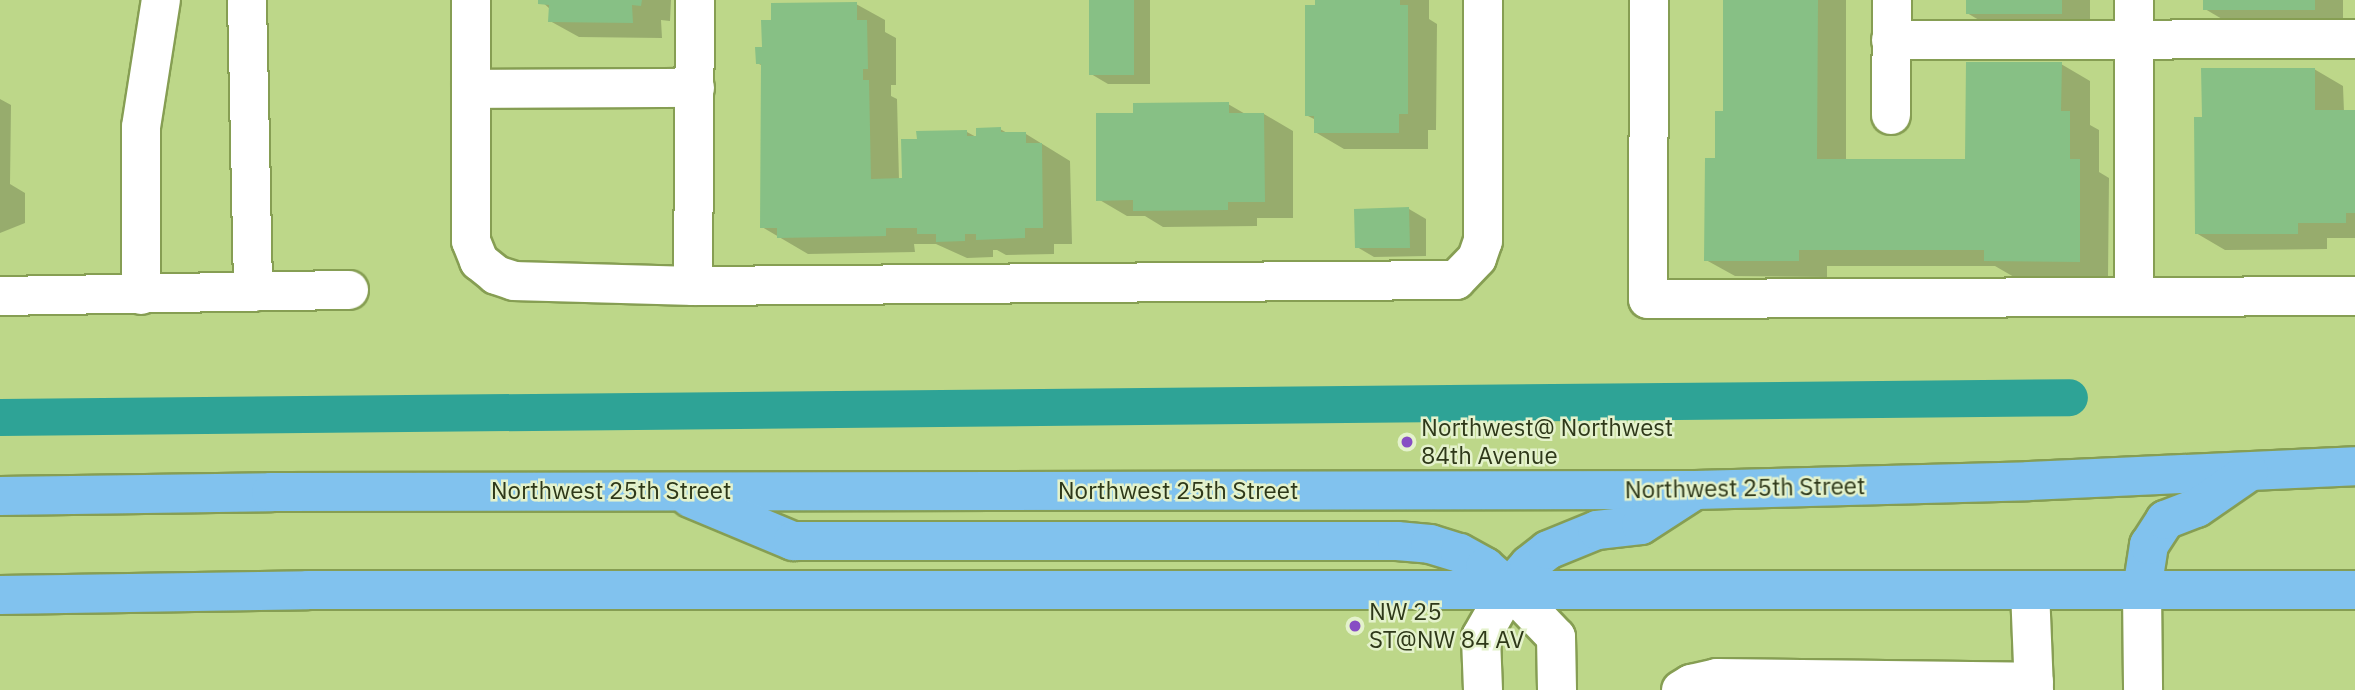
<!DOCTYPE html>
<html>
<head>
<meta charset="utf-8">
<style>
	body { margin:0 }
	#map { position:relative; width:2355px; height:690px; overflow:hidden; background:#bdd789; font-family:"IBM Plex Sans",sans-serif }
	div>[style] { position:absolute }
	.shadow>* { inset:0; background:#0003 }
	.canal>* { height:37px; margin:-18.5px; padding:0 18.5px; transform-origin:18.5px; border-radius:18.5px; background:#2ea396 }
	.building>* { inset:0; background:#87c085 }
	.roads { filter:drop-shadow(2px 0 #869e53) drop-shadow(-2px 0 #869e53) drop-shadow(0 2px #869e53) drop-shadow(0 -2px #869e53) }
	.minor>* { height:38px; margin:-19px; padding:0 19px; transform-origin:19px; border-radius:19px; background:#fff }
	.major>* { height:38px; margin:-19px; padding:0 19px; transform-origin:19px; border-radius:19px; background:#81c2ee }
	.dots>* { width:19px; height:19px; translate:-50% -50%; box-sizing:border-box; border:4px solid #e4f2cc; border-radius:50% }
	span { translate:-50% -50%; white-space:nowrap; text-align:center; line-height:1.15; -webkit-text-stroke:5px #e4f2cc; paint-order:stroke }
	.poi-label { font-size:24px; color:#2e3819 }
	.left { translate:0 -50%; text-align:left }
	.street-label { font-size:24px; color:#2e3819 }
</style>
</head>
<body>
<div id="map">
	<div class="shadow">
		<i style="clip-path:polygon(540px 0,671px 0,670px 21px,661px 20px,662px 38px,579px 37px,550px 21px,550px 9px)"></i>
		<i style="clip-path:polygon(1091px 0,1150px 0,1150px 84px,1108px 84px,1091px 74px)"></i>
		<i style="clip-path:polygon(1317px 0,1429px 0,1429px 19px,1437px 24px,1436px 130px,1428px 130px,1428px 149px,1344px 149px,1315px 132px,1316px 120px,1306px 115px)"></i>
		<i style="clip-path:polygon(1725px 0,1846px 0,1846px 160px,1967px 160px,2061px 64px,2090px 81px,2090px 125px,2099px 130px,2099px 172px,2109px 178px,2108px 277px,2014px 277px,1995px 266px,1827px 266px,1827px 277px,1735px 276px,1706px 260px,1725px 113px)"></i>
		<i style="clip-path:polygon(1967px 0,2090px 0,2090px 30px,1996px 30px,1967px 13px)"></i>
		<i style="clip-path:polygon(2205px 0,2343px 0,2343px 26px,2234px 26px,2205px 9px)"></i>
		<i style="clip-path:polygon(856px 4px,885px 20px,885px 32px,896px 38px,896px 85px,891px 85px,891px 96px,897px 99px,899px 180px,904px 180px,918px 140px,967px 132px,978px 138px,1000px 129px,1009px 134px,1026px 134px,1070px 161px,1072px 244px,1054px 244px,1054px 254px,1006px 255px,997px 250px,993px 250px,993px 257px,967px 258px,936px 244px,914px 244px,915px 252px,808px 254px,762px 227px,763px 66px,757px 63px,764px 48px)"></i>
		<i style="clip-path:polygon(2314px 69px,2343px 86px,2344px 112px,2355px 112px,2355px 238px,2327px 238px,2327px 249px,2225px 250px,2196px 233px,2204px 118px)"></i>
		<i style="clip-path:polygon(0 99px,11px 105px,10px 184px,25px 193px,25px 223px,0 233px)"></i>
		<i style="clip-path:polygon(1228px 104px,1247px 115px,1264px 114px,1293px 131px,1293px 218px,1257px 218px,1257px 226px,1163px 227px,1145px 216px,1127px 216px,1098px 199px,1135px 114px)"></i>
		<i style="clip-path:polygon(1409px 209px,1426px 219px,1426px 256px,1374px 257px,1357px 247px)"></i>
	</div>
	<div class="canal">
		<i style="left:0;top:417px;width:2069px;rotate:-0.55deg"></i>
	</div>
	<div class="building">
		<i style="clip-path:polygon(538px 0,642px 0,641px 6px,632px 5px,633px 23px,548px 22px,549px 5px,538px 4px)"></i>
		<i style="clip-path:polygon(1089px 0,1134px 0,1134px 75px,1089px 75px)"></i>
		<i style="clip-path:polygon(1315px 0,1400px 0,1400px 5px,1408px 5px,1408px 114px,1399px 114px,1399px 133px,1314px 133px,1314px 116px,1305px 116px,1305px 5px,1315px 5px)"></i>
		<i style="clip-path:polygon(1723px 0,1818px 0,1817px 159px,1965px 159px,1966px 62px,2062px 62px,2061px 111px,2070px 111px,2070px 159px,2080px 159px,2080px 262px,1984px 261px,1984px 250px,1799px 250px,1799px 261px,1704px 261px,1705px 158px,1715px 158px,1715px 111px,1723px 111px)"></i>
		<i style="clip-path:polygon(1966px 0,2062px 0,2062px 14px,1966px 14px)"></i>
		<i style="clip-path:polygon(2203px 0,2315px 0,2315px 10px,2203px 10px)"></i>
		<i style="clip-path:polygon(857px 2px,857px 20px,867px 20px,868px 69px,863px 69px,863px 80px,869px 80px,871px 179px,902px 178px,901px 139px,917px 139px,916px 131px,967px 130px,967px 136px,976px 136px,976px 128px,1001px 127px,1001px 132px,1026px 132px,1026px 143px,1042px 143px,1043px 228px,1025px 228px,1025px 238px,976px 240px,976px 234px,965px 234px,965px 241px,936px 242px,936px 234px,917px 234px,917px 228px,886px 228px,886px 236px,777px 238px,777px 228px,760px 228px,761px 64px,756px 64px,755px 47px,762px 47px,761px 20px,771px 20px,771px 3px)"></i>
		<i style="clip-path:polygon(2201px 68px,2315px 68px,2315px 110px,2355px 110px,2355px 213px,2346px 213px,2346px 223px,2298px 223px,2298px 234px,2195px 234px,2194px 117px,2202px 117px)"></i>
		<i style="clip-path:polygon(1229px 102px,1229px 113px,1264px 113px,1265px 202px,1228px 202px,1228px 210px,1133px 211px,1133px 200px,1096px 201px,1096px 113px,1133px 113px,1133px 103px)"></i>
		<i style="clip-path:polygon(1409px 207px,1410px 248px,1355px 248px,1354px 209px)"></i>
	</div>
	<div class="roads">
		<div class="minor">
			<i style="left:247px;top:0;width:292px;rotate:88.8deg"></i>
			<i style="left:471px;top:0;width:241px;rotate:90deg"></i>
			<i style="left:471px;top:241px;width:22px;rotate:68deg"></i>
			<i style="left:479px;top:261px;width:22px;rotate:39deg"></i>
			<i style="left:496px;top:275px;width:19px;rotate:18deg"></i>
			<i style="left:514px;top:281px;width:179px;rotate:1.6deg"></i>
			<i style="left:695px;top:0;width:286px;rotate:90.4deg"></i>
			<i style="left:693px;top:286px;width:763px;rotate:-0.45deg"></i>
			<i style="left:1456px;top:280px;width:30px;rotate:-46deg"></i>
			<i style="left:1477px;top:258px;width:18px;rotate:-71deg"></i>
			<i style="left:1483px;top:241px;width:241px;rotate:-90deg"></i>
			<i style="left:1649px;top:0;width:299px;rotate:90.2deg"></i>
			<i style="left:1648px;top:299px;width:707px;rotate:-0.24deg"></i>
			<i style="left:2134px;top:0;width:295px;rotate:90deg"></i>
			<i style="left:1891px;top:40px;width:464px;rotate:-0.1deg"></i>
			<i style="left:471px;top:89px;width:224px;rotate:-0.3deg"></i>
			<i style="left:1891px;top:115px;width:115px;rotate:-89.5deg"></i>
			<i style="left:141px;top:295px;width:168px;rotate:-90deg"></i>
			<i style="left:141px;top:127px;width:129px;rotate:-81.1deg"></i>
			<i style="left:0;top:296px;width:349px;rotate:-1deg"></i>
			<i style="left:2030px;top:590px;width:100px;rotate:87.7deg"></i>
			<i style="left:2142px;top:590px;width:100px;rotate:89.4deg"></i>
			<i style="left:1483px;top:690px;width:53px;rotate:-92.2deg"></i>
			<i style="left:1481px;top:637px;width:56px;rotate:-60.3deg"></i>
			<i style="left:1509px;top:588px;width:68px;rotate:46.2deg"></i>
			<i style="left:1556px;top:637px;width:53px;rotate:88.9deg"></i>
			<i style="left:1681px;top:690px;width:12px;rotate:-31deg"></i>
			<i style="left:1691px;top:684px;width:27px;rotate:-13deg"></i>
			<i style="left:1717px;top:678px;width:317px;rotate:0.7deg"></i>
		</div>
		<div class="major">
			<i style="left:0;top:496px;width:271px;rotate:-0.8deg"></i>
			<i style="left:271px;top:492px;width:1424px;rotate:-0.08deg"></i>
			<i style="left:1695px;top:490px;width:334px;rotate:-1.5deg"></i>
			<i style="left:2029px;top:481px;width:326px;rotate:-2.6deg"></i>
			<i style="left:690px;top:498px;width:112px;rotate:22.7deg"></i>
			<i style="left:793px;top:541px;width:604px"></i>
			<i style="left:1397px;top:541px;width:33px;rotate:5deg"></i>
			<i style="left:1430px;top:544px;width:31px;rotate:17deg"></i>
			<i style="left:1460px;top:553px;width:29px;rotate:29deg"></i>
			<i style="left:1485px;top:567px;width:32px;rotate:41deg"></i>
			<i style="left:1509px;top:588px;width:30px;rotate:-49deg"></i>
			<i style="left:1529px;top:565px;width:24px;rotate:-38deg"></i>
			<i style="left:1548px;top:550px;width:53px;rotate:-22.2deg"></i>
			<i style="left:1597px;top:530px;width:44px;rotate:-6.5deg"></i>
			<i style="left:1641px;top:525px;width:64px;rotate:-32.9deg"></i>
			<i style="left:2142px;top:590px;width:46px;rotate:-81.2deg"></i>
			<i style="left:2149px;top:545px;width:30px;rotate:-57deg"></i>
			<i style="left:2165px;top:520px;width:34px;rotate:-21deg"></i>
			<i style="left:2197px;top:508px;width:63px;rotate:-34.7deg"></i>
			<i style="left:0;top:595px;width:308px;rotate:-0.9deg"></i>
			<i style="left:308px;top:590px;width:2047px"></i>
		</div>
	</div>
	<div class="dots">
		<i style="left:1407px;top:442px;background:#874dc4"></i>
		<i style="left:1355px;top:626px;background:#874dc4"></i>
	</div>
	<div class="poi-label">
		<span class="left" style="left:1421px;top:442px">Northwest@ Northwest<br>84th Avenue</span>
		<span class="left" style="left:1369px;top:626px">NW 25<br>ST@NW 84 AV</span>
	</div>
	<div class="street-label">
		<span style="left:1745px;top:488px;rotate:-1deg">Northwest 25th Street</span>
		<span style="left:611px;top:491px">Northwest 25th Street</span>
		<span style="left:1178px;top:491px">Northwest 25th Street</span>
	</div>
</div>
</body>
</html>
